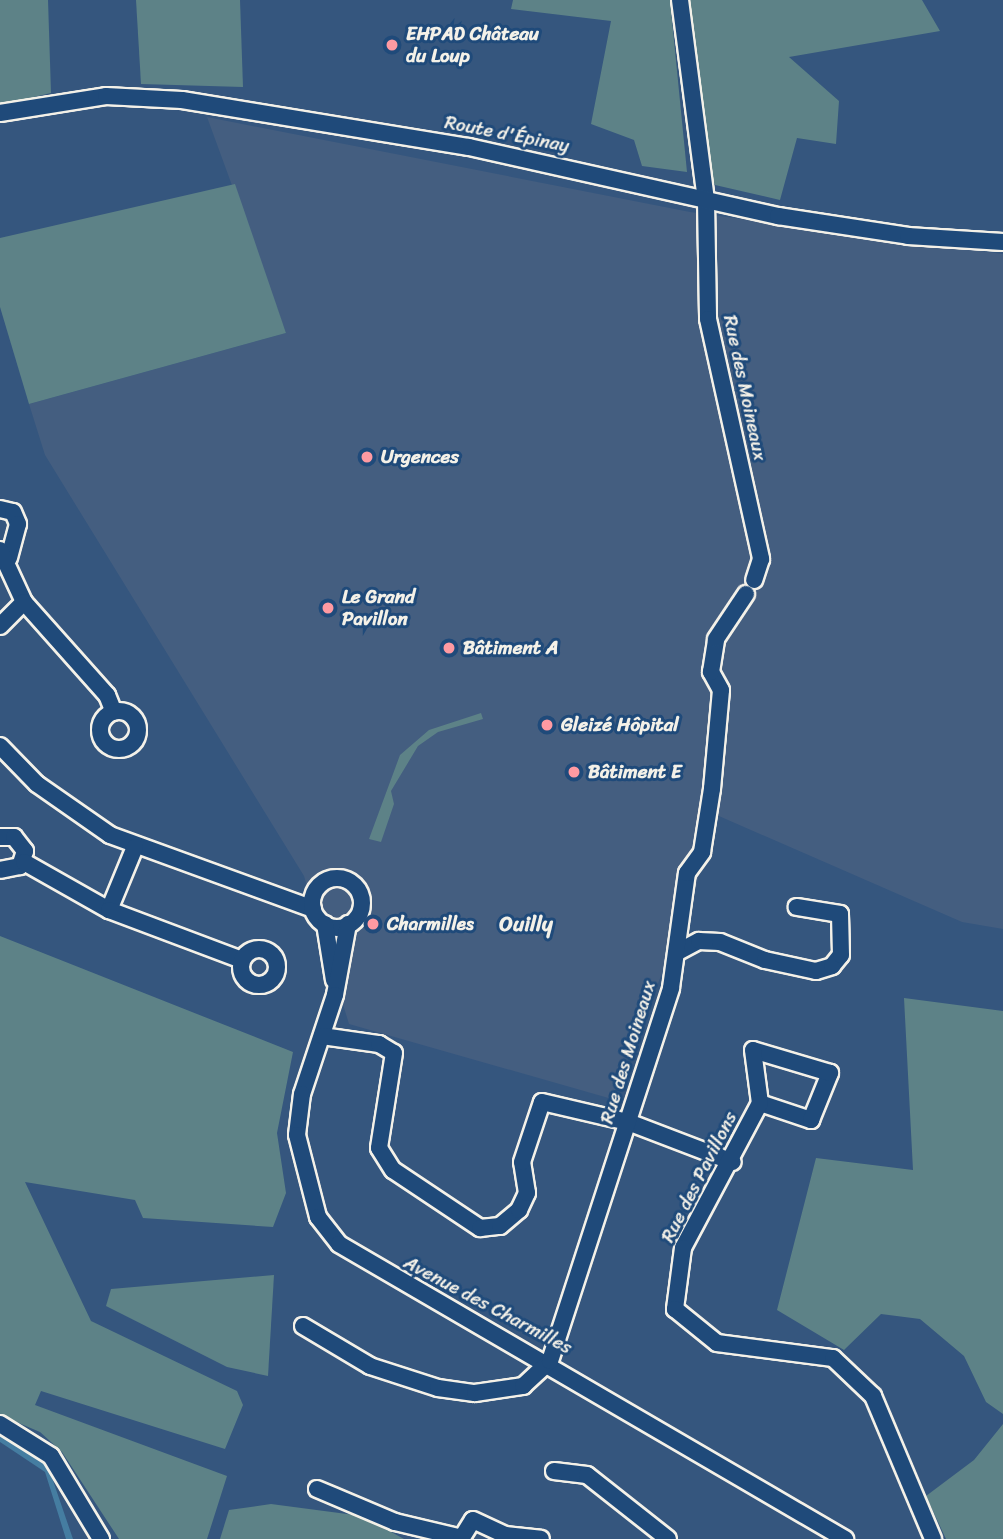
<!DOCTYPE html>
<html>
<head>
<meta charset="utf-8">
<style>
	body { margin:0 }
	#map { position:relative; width:1003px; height:1539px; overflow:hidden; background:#35567e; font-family:Sriracha,sans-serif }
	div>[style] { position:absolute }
	.built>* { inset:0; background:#445e80 }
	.green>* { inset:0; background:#5d8287 }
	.water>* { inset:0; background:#457da1 }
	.roads { filter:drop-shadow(2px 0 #f4f1e8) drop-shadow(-2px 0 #f4f1e8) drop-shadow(0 2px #f4f1e8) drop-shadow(0 -2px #f4f1e8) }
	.minor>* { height:16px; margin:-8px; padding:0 8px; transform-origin:8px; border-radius:8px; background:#1f4a7a }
	.minor>.ring { margin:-8px; padding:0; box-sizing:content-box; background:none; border:16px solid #1f4a7a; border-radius:50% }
	.dots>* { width:19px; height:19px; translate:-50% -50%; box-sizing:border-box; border:4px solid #1f4a7a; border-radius:50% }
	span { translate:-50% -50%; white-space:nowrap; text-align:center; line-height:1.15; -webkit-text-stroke:6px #1f4a7a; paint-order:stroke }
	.poi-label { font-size:19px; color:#f4f1e8; font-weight:700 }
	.left { translate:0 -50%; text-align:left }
	.street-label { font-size:19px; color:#f4f1e8 }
	.neighbourhood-label { font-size:21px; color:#f4f1e8; font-weight:700 }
</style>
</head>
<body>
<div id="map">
	<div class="built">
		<i style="clip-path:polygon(207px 117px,690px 212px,1003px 254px,1003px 929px,962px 922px,712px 813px,696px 888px,612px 1099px,349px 1024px,304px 876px,45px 455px,29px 404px,286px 333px)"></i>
	</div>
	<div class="green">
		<i style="clip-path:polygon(0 0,48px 0,51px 93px,0 105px)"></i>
		<i style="clip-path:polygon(136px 0,240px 0,243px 87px,141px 84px)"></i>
		<i style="clip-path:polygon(513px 0,670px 0,687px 172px,642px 166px,634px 140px,591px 124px,611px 21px,511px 9px)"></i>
		<i style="clip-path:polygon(686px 0,922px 0,940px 31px,789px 57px,839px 101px,836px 144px,797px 138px,780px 200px,715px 185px,704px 164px)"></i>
		<i style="clip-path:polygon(235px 184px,286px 333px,29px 404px,0 307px,0 238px)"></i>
		<i style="clip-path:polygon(481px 713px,483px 719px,438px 732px,418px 746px,391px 791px,394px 804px,381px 842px,369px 839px,400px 755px,429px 730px)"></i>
		<i style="clip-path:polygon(0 936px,293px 1052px,277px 1133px,286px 1193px,273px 1227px,143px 1218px,135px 1200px,25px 1182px,91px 1321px,237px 1391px,243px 1405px,225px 1449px,41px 1391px,35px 1405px,227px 1476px,207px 1539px,119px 1539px,62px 1452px,40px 1432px,0 1415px)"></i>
		<i style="clip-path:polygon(904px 998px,1003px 1011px,1003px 1414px,986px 1402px,964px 1356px,920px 1319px,881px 1314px,844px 1350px,777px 1310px,816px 1158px,913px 1170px)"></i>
		<i style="clip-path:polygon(274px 1275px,268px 1376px,227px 1367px,106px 1306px,111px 1289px)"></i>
		<i style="clip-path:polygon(1003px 1424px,1003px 1539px,946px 1539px,926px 1496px,974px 1460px)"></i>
		<i style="clip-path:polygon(271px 1504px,362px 1516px,404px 1539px,220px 1539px,229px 1510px)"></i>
	</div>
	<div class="water">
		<i style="clip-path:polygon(0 1432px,48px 1466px,73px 1539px,66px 1539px,45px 1472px,0 1442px)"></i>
	</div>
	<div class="roads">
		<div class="minor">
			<i style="left:680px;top:0;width:203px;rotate:82.6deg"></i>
			<i style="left:706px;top:201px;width:118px;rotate:89deg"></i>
			<i style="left:708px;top:319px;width:246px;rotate:77.5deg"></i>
			<i style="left:761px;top:559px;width:22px;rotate:108deg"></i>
			<i style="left:0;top:113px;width:107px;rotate:-9.1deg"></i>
			<i style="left:106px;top:96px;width:76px;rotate:3deg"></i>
			<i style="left:182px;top:100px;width:291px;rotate:9.3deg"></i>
			<i style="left:469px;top:147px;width:317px;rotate:12.6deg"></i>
			<i style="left:778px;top:216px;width:132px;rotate:8.7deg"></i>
			<i style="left:908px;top:236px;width:95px;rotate:3.6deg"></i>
			<i style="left:0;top:509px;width:13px;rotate:13deg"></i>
			<i style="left:13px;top:512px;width:13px;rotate:67deg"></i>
			<i style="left:18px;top:524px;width:35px;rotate:105deg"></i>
			<i style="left:0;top:550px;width:57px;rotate:65.2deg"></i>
			<i style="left:24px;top:602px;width:125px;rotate:48.3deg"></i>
			<i style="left:107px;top:695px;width:18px;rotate:68deg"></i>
			<i style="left:0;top:626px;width:34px;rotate:-45deg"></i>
			<i class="ring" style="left:100px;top:711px;width:22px;height:22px"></i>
			<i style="left:0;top:746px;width:53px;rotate:45.8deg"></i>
			<i style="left:37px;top:784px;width:89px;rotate:34.9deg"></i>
			<i style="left:110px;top:835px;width:216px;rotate:20deg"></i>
			<i style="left:0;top:837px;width:14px"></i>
			<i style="left:14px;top:837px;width:18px;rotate:52deg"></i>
			<i style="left:25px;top:851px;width:16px;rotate:108deg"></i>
			<i style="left:20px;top:866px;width:20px;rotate:169deg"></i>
			<i style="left:24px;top:862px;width:98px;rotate:29.5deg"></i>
			<i style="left:109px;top:910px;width:68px;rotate:-67.6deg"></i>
			<i class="ring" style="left:312px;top:878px;width:34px;height:34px"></i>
			<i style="left:109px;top:910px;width:142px;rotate:20.6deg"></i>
			<i style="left:325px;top:924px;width:57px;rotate:80.9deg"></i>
			<i style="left:348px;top:924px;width:72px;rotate:100.4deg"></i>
			<i style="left:335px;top:995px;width:104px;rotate:108.4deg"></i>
			<i style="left:302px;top:1094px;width:41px;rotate:97deg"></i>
			<i style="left:297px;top:1135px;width:85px;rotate:75.6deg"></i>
			<i style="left:318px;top:1217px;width:34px;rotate:52deg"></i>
			<i style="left:339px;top:1244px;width:586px;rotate:30.24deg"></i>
			<i class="ring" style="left:241px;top:949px;width:20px;height:20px"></i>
			<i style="left:676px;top:953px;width:26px;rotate:-28deg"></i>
			<i style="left:699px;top:941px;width:21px;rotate:3deg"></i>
			<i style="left:720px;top:942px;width:48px;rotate:21.8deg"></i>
			<i style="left:765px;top:960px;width:52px;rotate:12.2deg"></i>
			<i style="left:816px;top:971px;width:17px;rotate:-17deg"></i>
			<i style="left:832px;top:966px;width:14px;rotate:-51deg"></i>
			<i style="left:841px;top:955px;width:41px;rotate:-91.4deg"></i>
			<i style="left:840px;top:914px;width:44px;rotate:-170.8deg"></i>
			<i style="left:322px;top:1036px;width:58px;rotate:8deg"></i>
			<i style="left:379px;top:1044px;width:17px;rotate:31deg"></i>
			<i style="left:394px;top:1053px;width:96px;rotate:99deg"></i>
			<i style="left:379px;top:1148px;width:26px;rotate:58deg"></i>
			<i style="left:393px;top:1170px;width:105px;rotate:33.7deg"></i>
			<i style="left:480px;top:1228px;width:20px;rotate:-6deg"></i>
			<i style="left:500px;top:1226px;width:25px;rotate:-40deg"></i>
			<i style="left:519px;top:1210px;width:19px;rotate:-65deg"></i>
			<i style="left:527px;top:1193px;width:31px;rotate:-99deg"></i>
			<i style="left:522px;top:1162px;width:63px;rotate:-71.6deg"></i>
			<i style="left:542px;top:1102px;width:88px;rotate:13.1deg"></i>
			<i style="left:628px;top:1122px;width:112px;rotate:20.9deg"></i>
			<i style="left:760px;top:1103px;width:54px;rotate:18.4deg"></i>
			<i style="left:811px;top:1120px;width:51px;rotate:-68deg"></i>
			<i style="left:830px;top:1073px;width:80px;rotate:-163.4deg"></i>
			<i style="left:753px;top:1050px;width:53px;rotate:82.5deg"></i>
			<i style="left:760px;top:1103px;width:164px;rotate:118deg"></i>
			<i style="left:683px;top:1248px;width:62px;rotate:97.5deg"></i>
			<i style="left:675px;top:1309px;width:54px;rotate:39deg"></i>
			<i style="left:717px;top:1343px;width:117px;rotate:7.4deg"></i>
			<i style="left:833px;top:1358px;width:55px;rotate:43.5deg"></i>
			<i style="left:873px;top:1396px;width:155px;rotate:67.2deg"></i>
			<i style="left:303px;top:1326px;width:78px;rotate:30.8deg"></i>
			<i style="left:370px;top:1366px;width:71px;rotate:17.9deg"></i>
			<i style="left:438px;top:1388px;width:37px;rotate:8deg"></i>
			<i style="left:475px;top:1393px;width:49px;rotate:-8.3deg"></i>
			<i style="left:523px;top:1386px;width:37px;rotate:-43deg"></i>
			<i style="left:550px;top:1361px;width:392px;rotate:-72deg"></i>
			<i style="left:671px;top:988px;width:116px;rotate:-82.1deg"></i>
			<i style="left:687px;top:873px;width:26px;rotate:-54deg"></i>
			<i style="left:702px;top:852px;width:64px;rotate:-81deg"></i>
			<i style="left:712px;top:789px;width:99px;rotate:-84.8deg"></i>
			<i style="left:721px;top:690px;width:21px;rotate:-119deg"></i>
			<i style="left:711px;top:672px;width:33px;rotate:-81deg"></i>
			<i style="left:716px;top:639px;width:54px;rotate:-56.3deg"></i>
			<i style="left:0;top:1424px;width:60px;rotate:32.1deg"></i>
			<i style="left:51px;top:1456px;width:97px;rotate:58.9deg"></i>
			<i style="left:554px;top:1471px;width:33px;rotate:7deg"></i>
			<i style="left:587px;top:1475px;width:103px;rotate:38.3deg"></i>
			<i style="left:317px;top:1489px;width:85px;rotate:22.9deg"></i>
			<i style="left:395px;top:1522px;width:65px;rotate:13.4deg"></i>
			<i style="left:461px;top:1539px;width:22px;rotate:-58deg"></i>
			<i style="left:473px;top:1520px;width:35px;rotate:25deg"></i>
			<i style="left:505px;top:1535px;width:36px;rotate:6deg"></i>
		</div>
	</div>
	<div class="dots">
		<i style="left:392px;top:45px;background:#ff9aa2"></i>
		<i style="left:367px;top:457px;background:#ff9aa2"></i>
		<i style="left:328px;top:608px;background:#ff9aa2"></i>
		<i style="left:449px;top:648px;background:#ff9aa2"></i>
		<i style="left:547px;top:725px;background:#ff9aa2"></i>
		<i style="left:574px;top:772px;background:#ff9aa2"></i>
		<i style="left:373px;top:924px;background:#ff9aa2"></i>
	</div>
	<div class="poi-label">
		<span class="left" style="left:406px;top:45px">EHPAD Château<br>du Loup</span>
		<span class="left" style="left:381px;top:457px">Urgences</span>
		<span class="left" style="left:342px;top:608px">Le Grand<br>Pavillon</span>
		<span class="left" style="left:463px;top:648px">Bâtiment A</span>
		<span class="left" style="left:561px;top:725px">Gleizé Hôpital</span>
		<span class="left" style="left:588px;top:772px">Bâtiment E</span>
		<span class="left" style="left:387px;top:924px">Charmilles</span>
	</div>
	<div class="street-label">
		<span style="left:507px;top:134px;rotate:11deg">Route d'Épinay</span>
		<span style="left:745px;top:388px;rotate:78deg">Rue des Moineaux</span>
		<span style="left:628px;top:1052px;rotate:-73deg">Rue des Moineaux</span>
		<span style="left:699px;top:1177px;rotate:-63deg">Rue des Pavillons</span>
		<span style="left:488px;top:1305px;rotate:28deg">Avenue des Charmilles</span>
	</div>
	<div class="neighbourhood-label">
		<span style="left:526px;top:924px">Ouilly</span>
	</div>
</div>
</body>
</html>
